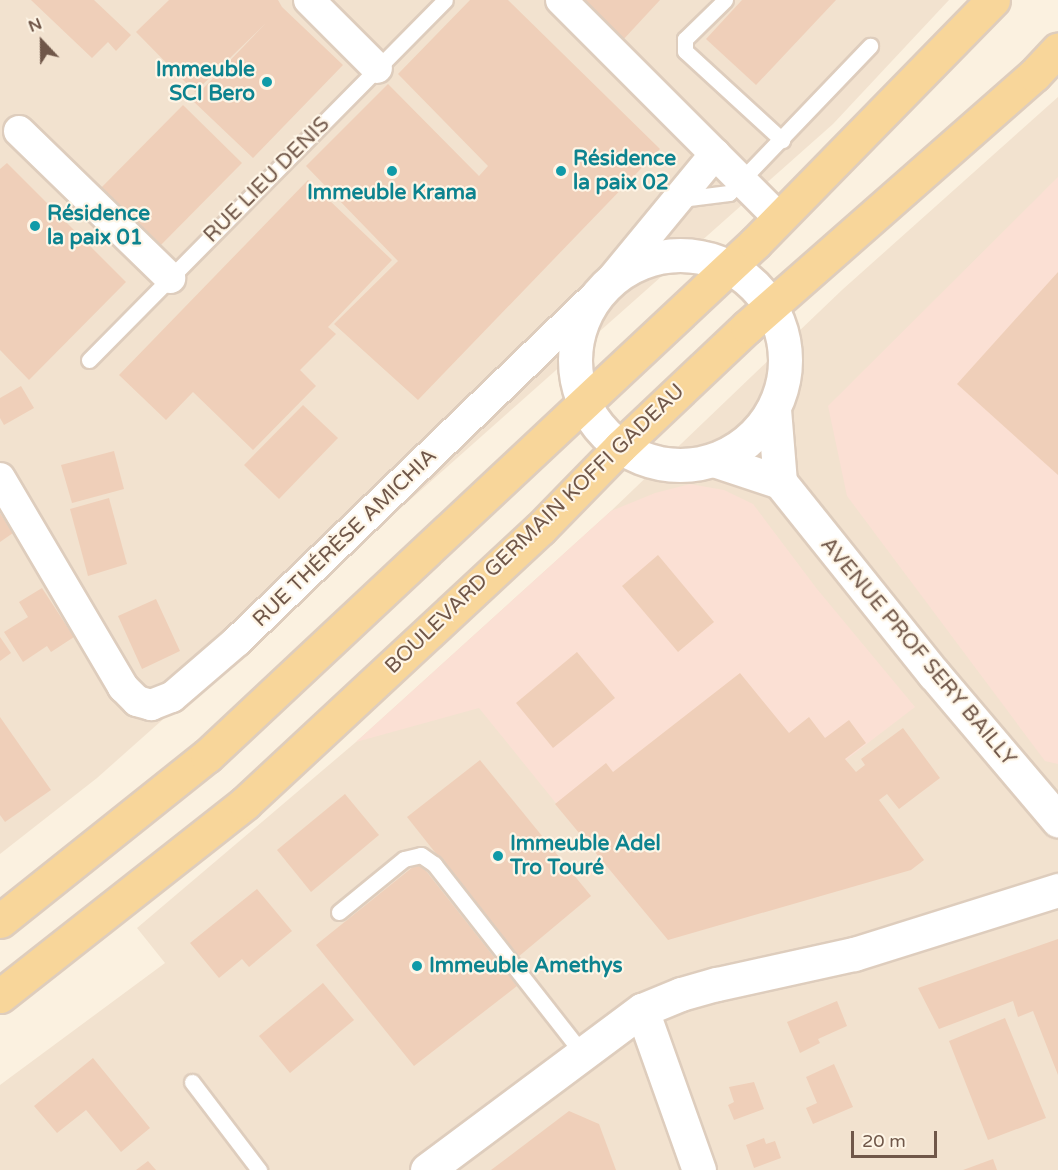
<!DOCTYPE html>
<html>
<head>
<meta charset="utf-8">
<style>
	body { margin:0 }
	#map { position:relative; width:1058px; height:1170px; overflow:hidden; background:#fbf1e0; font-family:"Varela Round",sans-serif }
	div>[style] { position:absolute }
	.residential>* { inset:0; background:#f2e2cf }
	.commercial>* { inset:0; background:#fbe0d4 }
	.building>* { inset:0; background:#efcfb9 }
	.roads { filter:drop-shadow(2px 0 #decdbd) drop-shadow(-2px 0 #decdbd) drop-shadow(0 2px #decdbd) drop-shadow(0 -2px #decdbd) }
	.service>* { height:15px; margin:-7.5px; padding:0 7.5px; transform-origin:7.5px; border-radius:7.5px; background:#fff }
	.minor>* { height:30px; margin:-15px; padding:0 15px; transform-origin:15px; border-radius:15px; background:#fff }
	.tertiary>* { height:33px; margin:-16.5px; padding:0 16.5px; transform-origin:16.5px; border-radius:16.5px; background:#fff }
	.tertiary>.ring { margin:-16.5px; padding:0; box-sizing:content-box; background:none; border:33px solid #fff; border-radius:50% }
	.primary>* { height:33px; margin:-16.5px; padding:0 16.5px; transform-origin:16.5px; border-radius:16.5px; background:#f8d69a }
	.dots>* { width:16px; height:16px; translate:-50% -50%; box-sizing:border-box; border:3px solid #fef5e6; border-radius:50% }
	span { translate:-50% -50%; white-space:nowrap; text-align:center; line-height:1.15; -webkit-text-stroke:4.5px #fef5e6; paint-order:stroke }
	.culture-label { font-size:21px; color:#0d838f; font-weight:700 }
	.right { translate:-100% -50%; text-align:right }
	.left { translate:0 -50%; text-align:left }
	.street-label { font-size:21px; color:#705749 }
	.north { position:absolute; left:12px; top:12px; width:60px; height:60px; -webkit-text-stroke:4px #fef5e6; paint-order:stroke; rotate:338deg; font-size:16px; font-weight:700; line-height:24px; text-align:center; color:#705749 }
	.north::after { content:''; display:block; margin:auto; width:21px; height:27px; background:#705749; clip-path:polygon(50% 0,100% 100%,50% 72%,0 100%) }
	.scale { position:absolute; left:851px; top:1131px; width:86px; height:27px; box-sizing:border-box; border:3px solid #705749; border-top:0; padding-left:8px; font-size:18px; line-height:21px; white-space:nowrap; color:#705749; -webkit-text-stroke:4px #fef5e6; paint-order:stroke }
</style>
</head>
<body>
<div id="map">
	<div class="residential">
		<i style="clip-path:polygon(0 0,949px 0,833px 124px,97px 778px,0 854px)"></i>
		<i style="clip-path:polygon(1058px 97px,1058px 1170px,0 1170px,0 1085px,165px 963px,137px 928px,356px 742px,611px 511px,842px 290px)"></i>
	</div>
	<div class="commercial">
		<i style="clip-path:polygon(1058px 177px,1058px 764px,1045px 761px,847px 496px,828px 406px)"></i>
		<i style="clip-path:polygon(690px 484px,724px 490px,753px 504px,817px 589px,915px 707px,834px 769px,683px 845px,627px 891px,479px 708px,356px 742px,611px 511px,655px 493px)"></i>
	</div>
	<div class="building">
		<i style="clip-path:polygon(31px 0,94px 0,131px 35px,116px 51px,108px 42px,92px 58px)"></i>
		<i style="clip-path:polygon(169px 0,278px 0,282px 7px,343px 65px,253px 158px,192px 100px,266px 23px,195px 92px,136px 32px)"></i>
		<i style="clip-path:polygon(470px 0,508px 0,660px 149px,418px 400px,334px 324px,398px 261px,306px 166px,388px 84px,479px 176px,488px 166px,398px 74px)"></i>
		<i style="clip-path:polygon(579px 0,660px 0,622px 41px)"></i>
		<i style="clip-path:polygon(742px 0,836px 0,756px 85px,706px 39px)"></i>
		<i style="clip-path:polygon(183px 105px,242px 163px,151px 255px,92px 197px)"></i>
		<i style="clip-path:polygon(7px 163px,126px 282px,29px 380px,0 350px,0 169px)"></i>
		<i style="clip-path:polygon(308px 180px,392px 260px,328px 327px,336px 334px,300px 370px,316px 386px,253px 450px,193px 392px,166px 420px,119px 375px)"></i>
		<i style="clip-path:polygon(1058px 272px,1058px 475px,957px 384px)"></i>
		<i style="clip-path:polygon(21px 386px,34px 408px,4px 425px,0 418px,0 398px)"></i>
		<i style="clip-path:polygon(303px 405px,338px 438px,279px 499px,244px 465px)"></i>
		<i style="clip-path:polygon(114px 451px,124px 489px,72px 503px,61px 465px)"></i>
		<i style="clip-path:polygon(109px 498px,127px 564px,88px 576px,70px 509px)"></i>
		<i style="clip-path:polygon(0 513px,13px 533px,0 542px)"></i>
		<i style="clip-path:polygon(658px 555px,714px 622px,678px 652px,622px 586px)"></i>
		<i style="clip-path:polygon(42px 588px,74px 637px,51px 652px,47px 646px,23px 662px,4px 632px,28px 617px,19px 602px)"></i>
		<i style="clip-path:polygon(156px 599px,180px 651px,142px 669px,118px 616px)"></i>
		<i style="clip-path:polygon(0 637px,11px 653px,0 661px)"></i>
		<i style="clip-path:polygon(577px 652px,615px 698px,553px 748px,516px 703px)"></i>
		<i style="clip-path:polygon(740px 673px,789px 733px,809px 717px,825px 738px,849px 720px,866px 743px,845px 759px,856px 772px,865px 765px,861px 759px,903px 728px,940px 778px,899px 809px,887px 794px,879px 800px,924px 860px,911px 870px,668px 940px,555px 804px,606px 763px,613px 772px)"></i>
		<i style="clip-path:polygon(0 717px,51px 790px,5px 822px,0 815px)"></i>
		<i style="clip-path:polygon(480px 760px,591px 896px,518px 957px,407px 817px)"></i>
		<i style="clip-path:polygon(345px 794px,379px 835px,311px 892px,277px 850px)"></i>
		<i style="clip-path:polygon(419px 862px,517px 986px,414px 1066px,316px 945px)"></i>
		<i style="clip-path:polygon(257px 889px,292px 931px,249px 967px,242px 959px,219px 978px,190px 943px)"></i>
		<i style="clip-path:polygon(1058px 939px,1058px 1075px,1033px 1011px,1018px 1017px,1013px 1001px,939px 1029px,918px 988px)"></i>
		<i style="clip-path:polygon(323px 983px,354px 1020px,290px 1073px,259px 1036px)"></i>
		<i style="clip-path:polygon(837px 1001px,847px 1026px,818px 1039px,820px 1043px,800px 1053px,787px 1022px)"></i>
		<i style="clip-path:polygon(1005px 1018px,1046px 1118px,988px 1140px,949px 1041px)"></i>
		<i style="clip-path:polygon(93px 1058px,150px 1128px,121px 1152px,86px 1110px,57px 1133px,34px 1106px)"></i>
		<i style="clip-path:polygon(834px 1064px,853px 1107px,813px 1124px,806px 1108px,817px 1103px,806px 1077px)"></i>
		<i style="clip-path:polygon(754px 1082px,764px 1109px,734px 1120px,728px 1105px,734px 1102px,729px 1087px)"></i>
		<i style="clip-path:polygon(569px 1111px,599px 1124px,616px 1170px,491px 1170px)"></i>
		<i style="clip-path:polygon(764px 1138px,766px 1144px,775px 1141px,781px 1158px,754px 1168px,746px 1145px)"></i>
		<i style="clip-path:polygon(993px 1159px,997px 1170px,963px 1170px)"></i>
		<i style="clip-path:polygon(148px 1161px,156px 1170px,136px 1170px)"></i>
	</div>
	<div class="roads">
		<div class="service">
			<i style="left:725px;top:0;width:56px;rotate:135.7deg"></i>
			<i style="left:685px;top:39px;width:12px;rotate:90deg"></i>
			<i style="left:685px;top:51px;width:132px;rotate:42.5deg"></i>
			<i style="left:681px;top:199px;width:48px;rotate:-7.1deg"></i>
			<i style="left:729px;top:193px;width:204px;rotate:-46.2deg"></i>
			<i style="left:89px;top:360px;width:506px;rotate:-45.32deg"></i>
			<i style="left:339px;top:912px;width:84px;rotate:-39.2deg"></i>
			<i style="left:404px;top:859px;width:17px;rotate:-13deg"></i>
			<i style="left:421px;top:855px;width:16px;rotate:35deg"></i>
			<i style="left:434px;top:864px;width:241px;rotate:51.9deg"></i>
			<i style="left:192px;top:1082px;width:111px;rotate:52.7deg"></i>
		</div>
		<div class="minor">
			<i style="left:309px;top:0;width:96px;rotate:45deg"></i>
			<i style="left:561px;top:0;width:308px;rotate:45deg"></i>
			<i style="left:19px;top:131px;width:211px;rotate:44.2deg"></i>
			<i style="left:0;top:478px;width:243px;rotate:59.5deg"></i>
			<i style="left:123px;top:687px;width:20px;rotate:45deg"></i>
			<i style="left:137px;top:701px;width:15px;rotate:16deg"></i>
			<i style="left:151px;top:705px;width:22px;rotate:-21deg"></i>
			<i style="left:172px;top:697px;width:86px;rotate:-40.7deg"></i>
			<i style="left:237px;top:641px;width:513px;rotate:-43.9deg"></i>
			<i style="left:607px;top:285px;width:170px;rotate:-50.5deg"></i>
		</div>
		<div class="tertiary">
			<i class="ring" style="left:575px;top:255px;width:177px;height:177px"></i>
			<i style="left:774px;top:409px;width:73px;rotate:85.3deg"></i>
			<i style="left:780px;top:482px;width:246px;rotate:51.3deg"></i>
			<i style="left:934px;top:674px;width:192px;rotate:49.7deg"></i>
			<i style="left:714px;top:460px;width:70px;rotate:18.4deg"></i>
			<i style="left:642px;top:1010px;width:170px;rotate:70.4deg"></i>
			<i style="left:427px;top:1170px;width:268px;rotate:-36.7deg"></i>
			<i style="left:642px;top:1010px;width:42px;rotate:-22.3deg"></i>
			<i style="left:681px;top:994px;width:37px;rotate:-16deg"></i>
			<i style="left:717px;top:984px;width:140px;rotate:-12.4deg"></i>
			<i style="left:854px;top:954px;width:214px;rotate:-17.4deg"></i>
		</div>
		<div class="primary">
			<i style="left:0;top:921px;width:265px;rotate:-38.6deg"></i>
			<i style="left:207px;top:756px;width:751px;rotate:-43.11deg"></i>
			<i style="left:755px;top:243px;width:340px;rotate:-45.6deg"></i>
			<i style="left:0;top:996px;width:312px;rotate:-38.2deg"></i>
			<i style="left:245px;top:803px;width:403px;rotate:-42.9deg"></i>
			<i style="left:540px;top:529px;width:115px;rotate:-45.7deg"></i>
			<i style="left:620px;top:447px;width:175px;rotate:-43.4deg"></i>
			<i style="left:747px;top:327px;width:382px;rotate:-41.3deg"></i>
			<i style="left:1034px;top:75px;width:35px;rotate:-47deg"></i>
		</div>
	</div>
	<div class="dots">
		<i style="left:267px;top:82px;background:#0f9aa8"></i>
		<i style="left:392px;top:171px;background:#0f9aa8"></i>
		<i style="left:561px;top:171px;background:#0f9aa8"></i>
		<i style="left:35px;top:226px;background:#0f9aa8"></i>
		<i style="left:498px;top:856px;background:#0f9aa8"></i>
		<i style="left:417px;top:966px;background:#0f9aa8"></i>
	</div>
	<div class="culture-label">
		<span class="right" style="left:255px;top:82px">Immeuble<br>SCI Bero</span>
		<span class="left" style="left:573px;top:171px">Résidence<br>la paix 02</span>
		<span style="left:392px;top:193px">Immeuble Krama</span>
		<span class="left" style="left:47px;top:226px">Résidence<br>la paix 01</span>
		<span class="left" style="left:510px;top:856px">Immeuble Adel<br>Tro Touré</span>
		<span class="left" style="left:429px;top:966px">Immeuble Amethys</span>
	</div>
	<div class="street-label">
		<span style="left:267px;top:180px;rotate:-45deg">RUE LIEU DENIS</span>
		<span style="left:535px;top:529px;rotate:-44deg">BOULEVARD GERMAIN KOFFI GADEAU</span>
		<span style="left:345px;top:538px;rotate:-44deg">RUE THÉRÈSE AMICHIA</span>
		<span style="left:918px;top:652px;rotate:50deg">AVENUE PROF SERY BAILLY</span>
	</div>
	<div class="north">N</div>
	<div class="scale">20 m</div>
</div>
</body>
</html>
